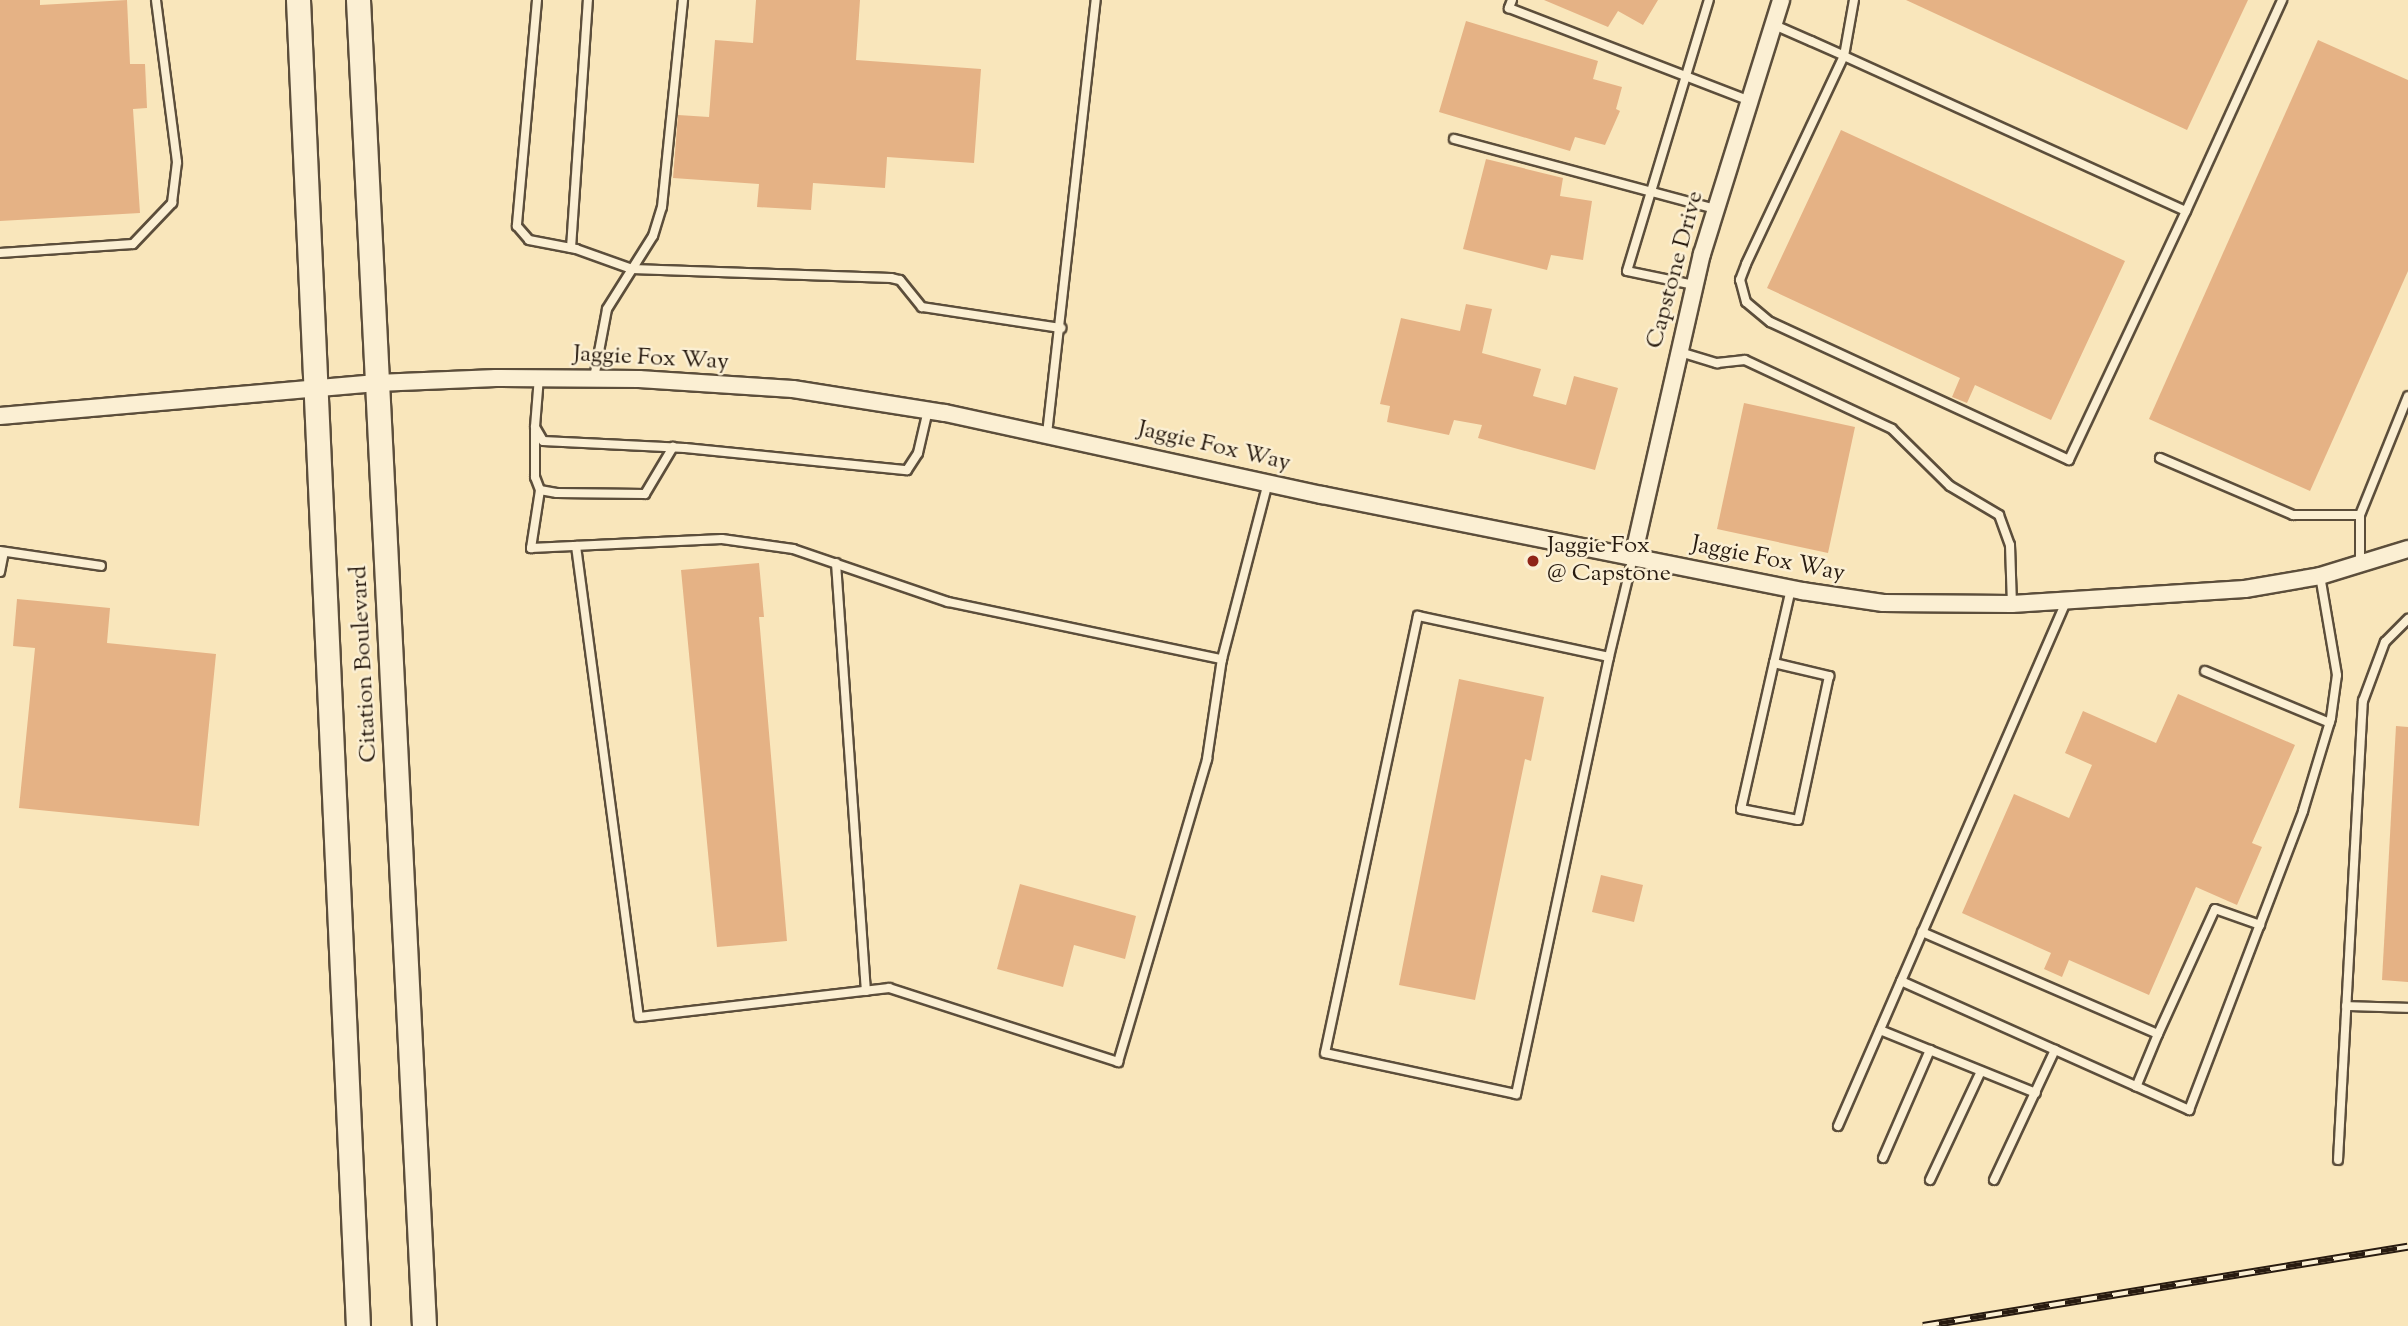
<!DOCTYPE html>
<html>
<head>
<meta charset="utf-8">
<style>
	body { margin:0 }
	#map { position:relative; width:2408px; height:1326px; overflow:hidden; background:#f9e6bb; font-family:"Sorts Mill Goudy",serif }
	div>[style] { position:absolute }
	.building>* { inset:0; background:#e5b285 }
	.roads { filter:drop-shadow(2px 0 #5c4e3b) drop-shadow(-2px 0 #5c4e3b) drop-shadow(0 2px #5c4e3b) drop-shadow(0 -2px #5c4e3b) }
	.service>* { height:8px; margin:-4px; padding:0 4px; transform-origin:4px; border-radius:4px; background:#fbefd3 }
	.minor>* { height:16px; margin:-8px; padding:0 8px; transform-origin:8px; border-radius:8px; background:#fbefd3 }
	.secondary>* { height:23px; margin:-11.5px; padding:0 11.5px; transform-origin:11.5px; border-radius:11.5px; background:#fbefd3 }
	.rail>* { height:8px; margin-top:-4px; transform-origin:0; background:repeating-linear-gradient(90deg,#fbefd3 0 16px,#281b10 0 32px); box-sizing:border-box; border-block:2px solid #281b10 }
	.dots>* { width:19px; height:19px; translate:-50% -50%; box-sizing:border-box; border:4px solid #fbefd3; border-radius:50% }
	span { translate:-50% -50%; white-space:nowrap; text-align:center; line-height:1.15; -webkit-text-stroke:5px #fbefd3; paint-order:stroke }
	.street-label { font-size:24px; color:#281b10 }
	.poi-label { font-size:24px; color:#281b10 }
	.left { translate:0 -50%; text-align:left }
</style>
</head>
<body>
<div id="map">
	<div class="building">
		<i style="clip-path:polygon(0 0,40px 0,40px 5px,127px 0,130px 64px,145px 64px,147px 108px,133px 109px,140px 213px,0 221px)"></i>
		<i style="clip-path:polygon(756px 0,860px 0,856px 60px,981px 69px,974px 163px,887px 157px,885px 188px,813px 183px,811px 210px,757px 207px,759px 184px,673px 178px,678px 115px,709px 117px,715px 40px,753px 43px)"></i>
		<i style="clip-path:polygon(1544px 0,1658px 0,1643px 25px,1618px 11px,1608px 27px)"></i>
		<i style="clip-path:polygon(1906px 0,2248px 0,2187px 130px)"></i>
		<i style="clip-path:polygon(1466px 21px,1598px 61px,1593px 79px,1622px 87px,1616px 109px,1620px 111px,1605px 145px,1575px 137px,1570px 151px,1439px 112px)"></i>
		<i style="clip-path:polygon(2318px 40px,2408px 80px,2408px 271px,2310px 491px,2149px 419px)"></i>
		<i style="clip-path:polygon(1841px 130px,2125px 261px,2051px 420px,1975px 385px,1967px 403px,1952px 397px,1960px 378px,1767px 288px)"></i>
		<i style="clip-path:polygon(1486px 159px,1563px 178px,1560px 196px,1592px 201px,1583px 260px,1551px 255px,1547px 270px,1463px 249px)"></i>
		<i style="clip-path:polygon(1466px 304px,1492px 309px,1482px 353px,1541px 369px,1533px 396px,1566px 405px,1574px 376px,1618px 388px,1595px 470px,1478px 438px,1482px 425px,1454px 420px,1449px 435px,1387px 422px,1390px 406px,1380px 404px,1401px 318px,1460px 331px)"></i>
		<i style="clip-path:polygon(1744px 403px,1855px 427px,1828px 553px,1717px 529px)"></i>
		<i style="clip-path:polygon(759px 563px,764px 617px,759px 617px,787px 941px,717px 947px,681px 570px)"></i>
		<i style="clip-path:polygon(17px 599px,110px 608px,107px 643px,216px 654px,199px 826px,19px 808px,35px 648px,13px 646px)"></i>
		<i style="clip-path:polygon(1459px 679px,1544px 697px,1531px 761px,1525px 759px,1475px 1000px,1399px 985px)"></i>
		<i style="clip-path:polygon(2178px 694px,2295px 745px,2252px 843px,2262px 847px,2237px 905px,2196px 887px,2149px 995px,2069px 960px,2062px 977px,2044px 969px,2051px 953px,1962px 913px,2014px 794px,2069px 818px,2092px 765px,2065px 753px,2083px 711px,2156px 743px)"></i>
		<i style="clip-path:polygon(2396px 726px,2408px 727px,2408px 982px,2382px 980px)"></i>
		<i style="clip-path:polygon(1601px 875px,1643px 885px,1634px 922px,1592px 912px)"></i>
		<i style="clip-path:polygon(1020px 884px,1136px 916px,1125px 959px,1074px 945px,1063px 987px,997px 969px)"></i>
	</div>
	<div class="roads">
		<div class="service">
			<i style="left:537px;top:0;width:227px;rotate:95.1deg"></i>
			<i style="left:517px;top:226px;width:18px;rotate:49deg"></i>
			<i style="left:529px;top:240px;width:48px;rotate:10.8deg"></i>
			<i style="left:576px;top:249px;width:59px;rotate:19.7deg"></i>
			<i style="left:632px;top:269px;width:259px;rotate:2deg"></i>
			<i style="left:891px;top:278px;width:9px;rotate:13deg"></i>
			<i style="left:900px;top:280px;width:35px;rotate:51deg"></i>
			<i style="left:922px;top:307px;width:141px;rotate:8.6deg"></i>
			<i style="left:1512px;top:0;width:9px;rotate:111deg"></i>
			<i style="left:1509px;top:8px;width:255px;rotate:21.1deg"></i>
			<i style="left:1772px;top:24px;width:43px;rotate:23.6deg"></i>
			<i style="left:1811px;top:41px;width:36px;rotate:24deg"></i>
			<i style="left:1844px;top:56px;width:375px;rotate:24.4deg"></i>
			<i style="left:2186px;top:211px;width:275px;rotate:115.2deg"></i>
			<i style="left:2069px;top:460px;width:329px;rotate:-155.2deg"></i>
			<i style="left:1770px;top:322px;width:31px;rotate:-140deg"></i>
			<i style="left:1746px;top:302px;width:23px;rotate:-105deg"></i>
			<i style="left:1740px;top:280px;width:17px;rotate:-69deg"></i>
			<i style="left:1746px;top:264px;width:230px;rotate:-64.8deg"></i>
			<i style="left:1844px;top:56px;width:57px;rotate:-79.9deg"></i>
			<i style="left:1454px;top:139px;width:270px;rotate:15deg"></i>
			<i style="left:2186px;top:211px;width:232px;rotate:-65.5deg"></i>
			<i style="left:571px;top:248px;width:249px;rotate:-86.1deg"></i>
			<i style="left:0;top:253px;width:133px;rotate:-3.9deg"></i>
			<i style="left:133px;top:244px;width:57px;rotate:-46.4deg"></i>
			<i style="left:172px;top:203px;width:41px;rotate:-83deg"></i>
			<i style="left:177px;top:162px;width:163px;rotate:-97.4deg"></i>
			<i style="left:1694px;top:285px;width:68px;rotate:-168.2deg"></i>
			<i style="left:1627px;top:271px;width:283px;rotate:-73.2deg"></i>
			<i style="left:1680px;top:352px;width:39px;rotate:17deg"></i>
			<i style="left:1717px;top:363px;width:28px;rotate:-6deg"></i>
			<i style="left:1745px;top:360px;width:162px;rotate:25.1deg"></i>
			<i style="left:1892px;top:429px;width:81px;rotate:44.5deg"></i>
			<i style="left:1950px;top:486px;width:57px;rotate:30.6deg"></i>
			<i style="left:1999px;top:515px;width:32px;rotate:70deg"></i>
			<i style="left:2010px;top:545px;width:59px;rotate:88.1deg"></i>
			<i style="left:539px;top:377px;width:50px;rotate:94.6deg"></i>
			<i style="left:535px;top:427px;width:16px;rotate:60deg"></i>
			<i style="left:543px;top:441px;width:142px;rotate:2.8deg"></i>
			<i style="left:685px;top:448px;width:223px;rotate:5.7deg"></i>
			<i style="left:907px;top:470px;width:20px;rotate:-57deg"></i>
			<i style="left:918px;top:453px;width:44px;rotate:-76.9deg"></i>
			<i style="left:594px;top:378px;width:70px;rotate:-79.3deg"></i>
			<i style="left:607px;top:309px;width:86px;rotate:-57.8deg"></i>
			<i style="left:653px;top:236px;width:30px;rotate:-73deg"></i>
			<i style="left:662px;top:207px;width:208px;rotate:-84.2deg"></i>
			<i style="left:535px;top:430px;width:47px;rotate:90deg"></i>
			<i style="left:535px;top:477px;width:14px;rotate:69deg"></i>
			<i style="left:540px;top:490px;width:17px;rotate:10deg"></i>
			<i style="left:557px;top:493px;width:88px;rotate:0.7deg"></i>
			<i style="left:645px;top:494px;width:55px;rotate:-59.2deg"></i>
			<i style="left:1047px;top:434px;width:437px;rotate:-83.6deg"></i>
			<i style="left:2160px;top:458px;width:145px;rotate:23.2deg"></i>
			<i style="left:2293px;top:515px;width:67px"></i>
			<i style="left:540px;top:490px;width:59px;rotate:98.8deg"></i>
			<i style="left:531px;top:548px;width:191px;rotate:-2.7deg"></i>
			<i style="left:722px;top:539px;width:72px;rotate:8deg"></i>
			<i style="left:793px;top:549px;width:164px;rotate:18.9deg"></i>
			<i style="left:948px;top:602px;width:280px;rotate:11.8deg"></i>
			<i style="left:1222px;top:659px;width:183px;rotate:-75.4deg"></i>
			<i style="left:576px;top:546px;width:475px;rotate:82.4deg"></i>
			<i style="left:639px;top:1017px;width:252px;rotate:-6.6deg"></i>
			<i style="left:889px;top:988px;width:241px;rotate:17.9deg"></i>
			<i style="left:1118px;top:1062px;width:316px;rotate:-73.6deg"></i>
			<i style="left:1207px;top:759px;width:101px;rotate:-81.5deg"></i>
			<i style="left:0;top:551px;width:102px;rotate:8.4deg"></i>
			<i style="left:836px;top:563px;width:429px;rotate:86deg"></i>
			<i style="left:2360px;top:564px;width:49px;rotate:-90deg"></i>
			<i style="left:2360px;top:515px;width:128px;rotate:-68deg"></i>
			<i style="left:0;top:572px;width:20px;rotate:-79deg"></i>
			<i style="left:1418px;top:616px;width:195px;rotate:12.1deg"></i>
			<i style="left:1609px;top:657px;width:447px;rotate:102deg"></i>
			<i style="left:1516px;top:1094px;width:195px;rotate:-167.9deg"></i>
			<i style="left:1325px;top:1053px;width:447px;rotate:-78deg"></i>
			<i style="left:1609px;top:657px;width:103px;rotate:-76.5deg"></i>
			<i style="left:1774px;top:663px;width:57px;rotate:13.3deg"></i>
			<i style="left:1829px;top:676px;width:147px;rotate:102.1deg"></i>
			<i style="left:1798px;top:820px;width:58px;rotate:-169.1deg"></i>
			<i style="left:1741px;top:809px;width:150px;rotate:-77.3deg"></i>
			<i style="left:1774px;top:663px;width:76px;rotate:-77.1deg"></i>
			<i style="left:2205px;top:671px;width:135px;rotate:22.6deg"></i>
			<i style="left:1922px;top:932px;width:257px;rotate:23.4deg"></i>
			<i style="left:2158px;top:1034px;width:57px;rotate:112.5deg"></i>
			<i style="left:1901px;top:981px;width:316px;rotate:24.1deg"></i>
			<i style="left:2189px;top:1110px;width:320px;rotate:-69.1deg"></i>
			<i style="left:2303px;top:811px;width:97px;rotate:-73.2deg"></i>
			<i style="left:2331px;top:718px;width:43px;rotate:-82.1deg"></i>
			<i style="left:2337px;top:675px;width:100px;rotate:-99.7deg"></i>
			<i style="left:2346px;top:1006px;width:62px;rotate:1.8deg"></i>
			<i style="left:1880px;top:1030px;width:168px;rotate:22deg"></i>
			<i style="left:2158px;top:1034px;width:137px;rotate:-65.5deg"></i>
			<i style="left:2215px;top:909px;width:48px;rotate:19.6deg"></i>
			<i style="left:1838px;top:1126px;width:571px;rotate:-66.49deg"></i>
			<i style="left:1883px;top:1158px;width:118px;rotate:-66.5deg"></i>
			<i style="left:2338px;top:1160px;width:460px;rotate:-86.9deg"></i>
			<i style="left:2363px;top:701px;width:63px;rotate:-69.6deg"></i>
			<i style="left:2385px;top:642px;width:33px;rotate:-45deg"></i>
			<i style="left:1930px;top:1180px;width:120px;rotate:-64.9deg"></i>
			<i style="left:1994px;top:1180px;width:144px;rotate:-64.9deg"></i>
		</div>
		<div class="minor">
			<i style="left:0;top:416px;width:378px;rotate:-5deg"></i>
			<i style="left:377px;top:383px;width:119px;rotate:-2.4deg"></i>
			<i style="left:496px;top:378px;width:143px;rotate:0.4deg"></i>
			<i style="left:639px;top:379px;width:154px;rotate:3.7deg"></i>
			<i style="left:793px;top:389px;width:154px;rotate:9deg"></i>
			<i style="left:945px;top:413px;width:386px;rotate:12.3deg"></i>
			<i style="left:1322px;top:495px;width:490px;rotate:11.3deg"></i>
			<i style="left:1802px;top:591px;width:82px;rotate:8.4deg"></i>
			<i style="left:1883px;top:603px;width:129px;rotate:0.4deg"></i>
			<i style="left:2012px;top:604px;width:233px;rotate:-3.7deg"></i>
			<i style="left:2245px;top:589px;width:76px;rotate:-9.8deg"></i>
			<i style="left:2320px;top:576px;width:92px;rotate:-17.1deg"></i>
			<i style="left:1633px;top:557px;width:311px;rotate:-77.2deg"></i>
			<i style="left:1702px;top:254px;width:266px;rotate:-72.7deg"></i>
		</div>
		<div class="secondary">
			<i style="left:298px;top:0;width:1327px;rotate:87.41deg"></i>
			<i style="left:358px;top:0;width:1328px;rotate:87.15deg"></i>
		</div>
	</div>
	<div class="rail">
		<i style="left:1923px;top:1326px;width:491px;rotate:-9.3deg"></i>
	</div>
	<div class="dots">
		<i style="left:1533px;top:561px;background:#8f2418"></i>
	</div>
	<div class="street-label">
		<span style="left:1676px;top:270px;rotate:-75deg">Capstone Drive</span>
		<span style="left:651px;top:359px;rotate:3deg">Jaggie Fox Way</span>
		<span style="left:1214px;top:447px;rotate:13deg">Jaggie Fox Way</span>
		<span style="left:1768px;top:560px;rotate:11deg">Jaggie Fox Way</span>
		<span style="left:365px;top:664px;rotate:-93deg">Citation Boulevard</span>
	</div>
	<div class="poi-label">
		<span class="left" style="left:1547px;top:561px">Jaggie Fox<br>@ Capstone</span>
	</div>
</div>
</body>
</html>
